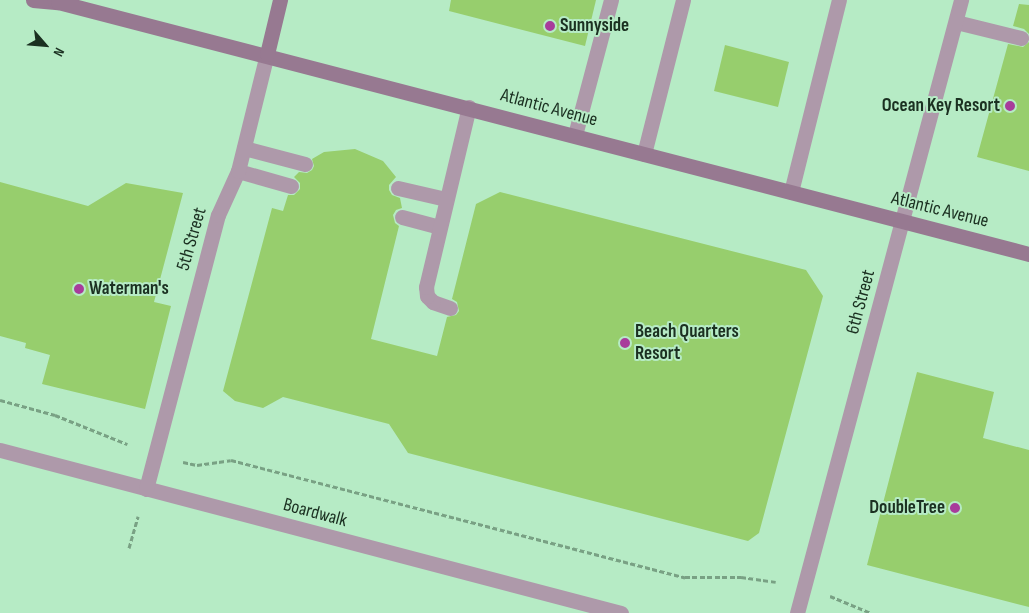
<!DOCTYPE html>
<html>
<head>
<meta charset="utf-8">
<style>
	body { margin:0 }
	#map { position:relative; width:1029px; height:613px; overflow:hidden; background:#b6ebc5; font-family:"Sofia Sans Condensed",sans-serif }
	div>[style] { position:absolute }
	.building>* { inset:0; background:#97ce6d }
	.path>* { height:3px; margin-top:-1.5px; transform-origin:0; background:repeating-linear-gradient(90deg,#79a184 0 5px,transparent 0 7.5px) }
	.lane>* { height:15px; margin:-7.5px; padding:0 7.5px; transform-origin:7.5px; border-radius:7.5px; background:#ae99aa }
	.street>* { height:15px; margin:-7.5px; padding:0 7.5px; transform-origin:7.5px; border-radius:7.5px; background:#ae99aa }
	.secondary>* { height:15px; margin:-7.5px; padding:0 7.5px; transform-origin:7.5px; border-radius:7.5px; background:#977991 }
	.dots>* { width:14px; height:14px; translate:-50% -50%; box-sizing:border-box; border:2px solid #b6ebc5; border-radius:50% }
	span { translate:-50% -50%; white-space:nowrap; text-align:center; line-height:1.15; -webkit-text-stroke:4px #b6ebc5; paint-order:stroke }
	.poi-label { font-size:19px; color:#1b3021; font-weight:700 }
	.left { translate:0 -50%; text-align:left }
	.right { translate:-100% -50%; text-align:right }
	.street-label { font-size:19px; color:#1b3021 }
	.north { position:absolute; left:20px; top:20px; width:50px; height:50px; -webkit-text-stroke:4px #b6ebc5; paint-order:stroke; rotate:117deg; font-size:14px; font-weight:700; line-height:20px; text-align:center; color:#1b3021 }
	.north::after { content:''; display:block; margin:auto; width:18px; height:22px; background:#1b3021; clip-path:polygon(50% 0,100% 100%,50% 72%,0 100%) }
</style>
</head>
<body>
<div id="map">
	<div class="building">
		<i style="clip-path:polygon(451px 0,596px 0,585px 46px,449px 11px)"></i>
		<i style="clip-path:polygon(1019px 4px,1029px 5px,1029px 34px,1024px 29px,1013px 26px)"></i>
		<i style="clip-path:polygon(1029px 42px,1029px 171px,977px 157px,1008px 44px,1023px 47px)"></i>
		<i style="clip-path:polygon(725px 45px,789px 62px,778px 107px,714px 91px)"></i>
		<i style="clip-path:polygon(355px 149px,383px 161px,396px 177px,389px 185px,389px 190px,392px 195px,400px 198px,402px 208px,396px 210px,393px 215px,395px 223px,399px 226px,371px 339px,437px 356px,447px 317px,456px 315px,459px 311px,457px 302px,452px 299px,476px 204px,500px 192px,806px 270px,823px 296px,759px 533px,748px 541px,408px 453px,389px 424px,283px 397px,263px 408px,235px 401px,223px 391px,272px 208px,283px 211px,288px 195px,294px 195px,300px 189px,300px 183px,294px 177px,299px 172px,307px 173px,312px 170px,314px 166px,312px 159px,324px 152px)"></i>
		<i style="clip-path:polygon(0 182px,88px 206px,126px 183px,183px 193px,154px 302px,171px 306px,145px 409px,42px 384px,50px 355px,25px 348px,26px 343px,0 336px)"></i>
		<i style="clip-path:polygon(917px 372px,994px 392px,983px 438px,1029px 450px,1029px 607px,867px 565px)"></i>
	</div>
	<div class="path">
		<i style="left:0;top:400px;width:57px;rotate:15.3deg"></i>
		<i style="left:55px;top:415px;width:78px;rotate:21.9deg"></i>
		<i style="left:183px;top:462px;width:14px;rotate:12deg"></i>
		<i style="left:197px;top:465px;width:34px;rotate:-8deg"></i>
		<i style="left:231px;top:460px;width:469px;rotate:14.5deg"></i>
		<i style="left:685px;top:577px;width:56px"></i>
		<i style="left:741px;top:577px;width:35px;rotate:8deg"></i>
		<i style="left:129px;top:548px;width:33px;rotate:-74deg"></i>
		<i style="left:830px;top:596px;width:44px;rotate:22.5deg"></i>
	</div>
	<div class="lane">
		<i style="left:956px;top:22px;width:67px;rotate:13.8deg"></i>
		<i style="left:575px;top:135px;width:140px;rotate:-75.1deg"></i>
		<i style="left:244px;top:148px;width:63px;rotate:14.7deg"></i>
		<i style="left:644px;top:154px;width:159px;rotate:-75.8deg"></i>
		<i style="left:238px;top:171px;width:55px;rotate:15.8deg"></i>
		<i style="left:398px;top:188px;width:49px;rotate:12.9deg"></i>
		<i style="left:791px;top:192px;width:198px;rotate:-76deg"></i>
		<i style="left:402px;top:217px;width:38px;rotate:15deg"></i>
		<i style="left:450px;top:308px;width:18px;rotate:-161deg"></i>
		<i style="left:433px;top:302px;width:8px;rotate:-135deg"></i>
		<i style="left:427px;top:296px;width:9px;rotate:-96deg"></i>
		<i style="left:426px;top:287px;width:185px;rotate:-76.6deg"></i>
	</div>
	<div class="street">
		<i style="left:0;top:450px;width:642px;rotate:14.71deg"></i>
		<i style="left:146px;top:489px;width:283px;rotate:-75.3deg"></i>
		<i style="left:218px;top:215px;width:48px;rotate:-65.6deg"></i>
		<i style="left:238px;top:171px;width:121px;rotate:-76.1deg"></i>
		<i style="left:797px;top:613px;width:635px;rotate:-75.02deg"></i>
	</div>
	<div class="secondary">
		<i style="left:33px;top:0;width:25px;rotate:5deg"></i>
		<i style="left:58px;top:2px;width:4px;rotate:-153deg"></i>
		<i style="left:58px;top:2px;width:1003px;rotate:14.55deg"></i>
		<i style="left:267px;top:54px;width:56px;rotate:-76.5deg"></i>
	</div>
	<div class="dots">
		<i style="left:550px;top:26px;background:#a83c9b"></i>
		<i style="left:1010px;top:106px;background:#a83c9b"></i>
		<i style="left:79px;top:289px;background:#a83c9b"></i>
		<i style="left:625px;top:343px;background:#a83c9b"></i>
		<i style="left:955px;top:508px;background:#a83c9b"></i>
	</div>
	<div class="poi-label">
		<span class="left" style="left:560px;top:26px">Sunnyside</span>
		<span class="right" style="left:1000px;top:106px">Ocean Key Resort</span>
		<span class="left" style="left:89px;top:289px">Waterman's</span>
		<span class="left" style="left:635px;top:343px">Beach Quarters<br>Resort</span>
		<span class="right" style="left:945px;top:508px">DoubleTree</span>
	</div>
	<div class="street-label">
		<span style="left:549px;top:108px;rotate:15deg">Atlantic Avenue</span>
		<span style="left:940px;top:210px;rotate:14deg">Atlantic Avenue</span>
		<span style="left:192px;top:239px;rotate:-74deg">5th Street</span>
		<span style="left:861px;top:302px;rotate:-75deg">6th Street</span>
		<span style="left:315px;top:513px;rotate:15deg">Boardwalk</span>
	</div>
	<div class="north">N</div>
</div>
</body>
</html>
